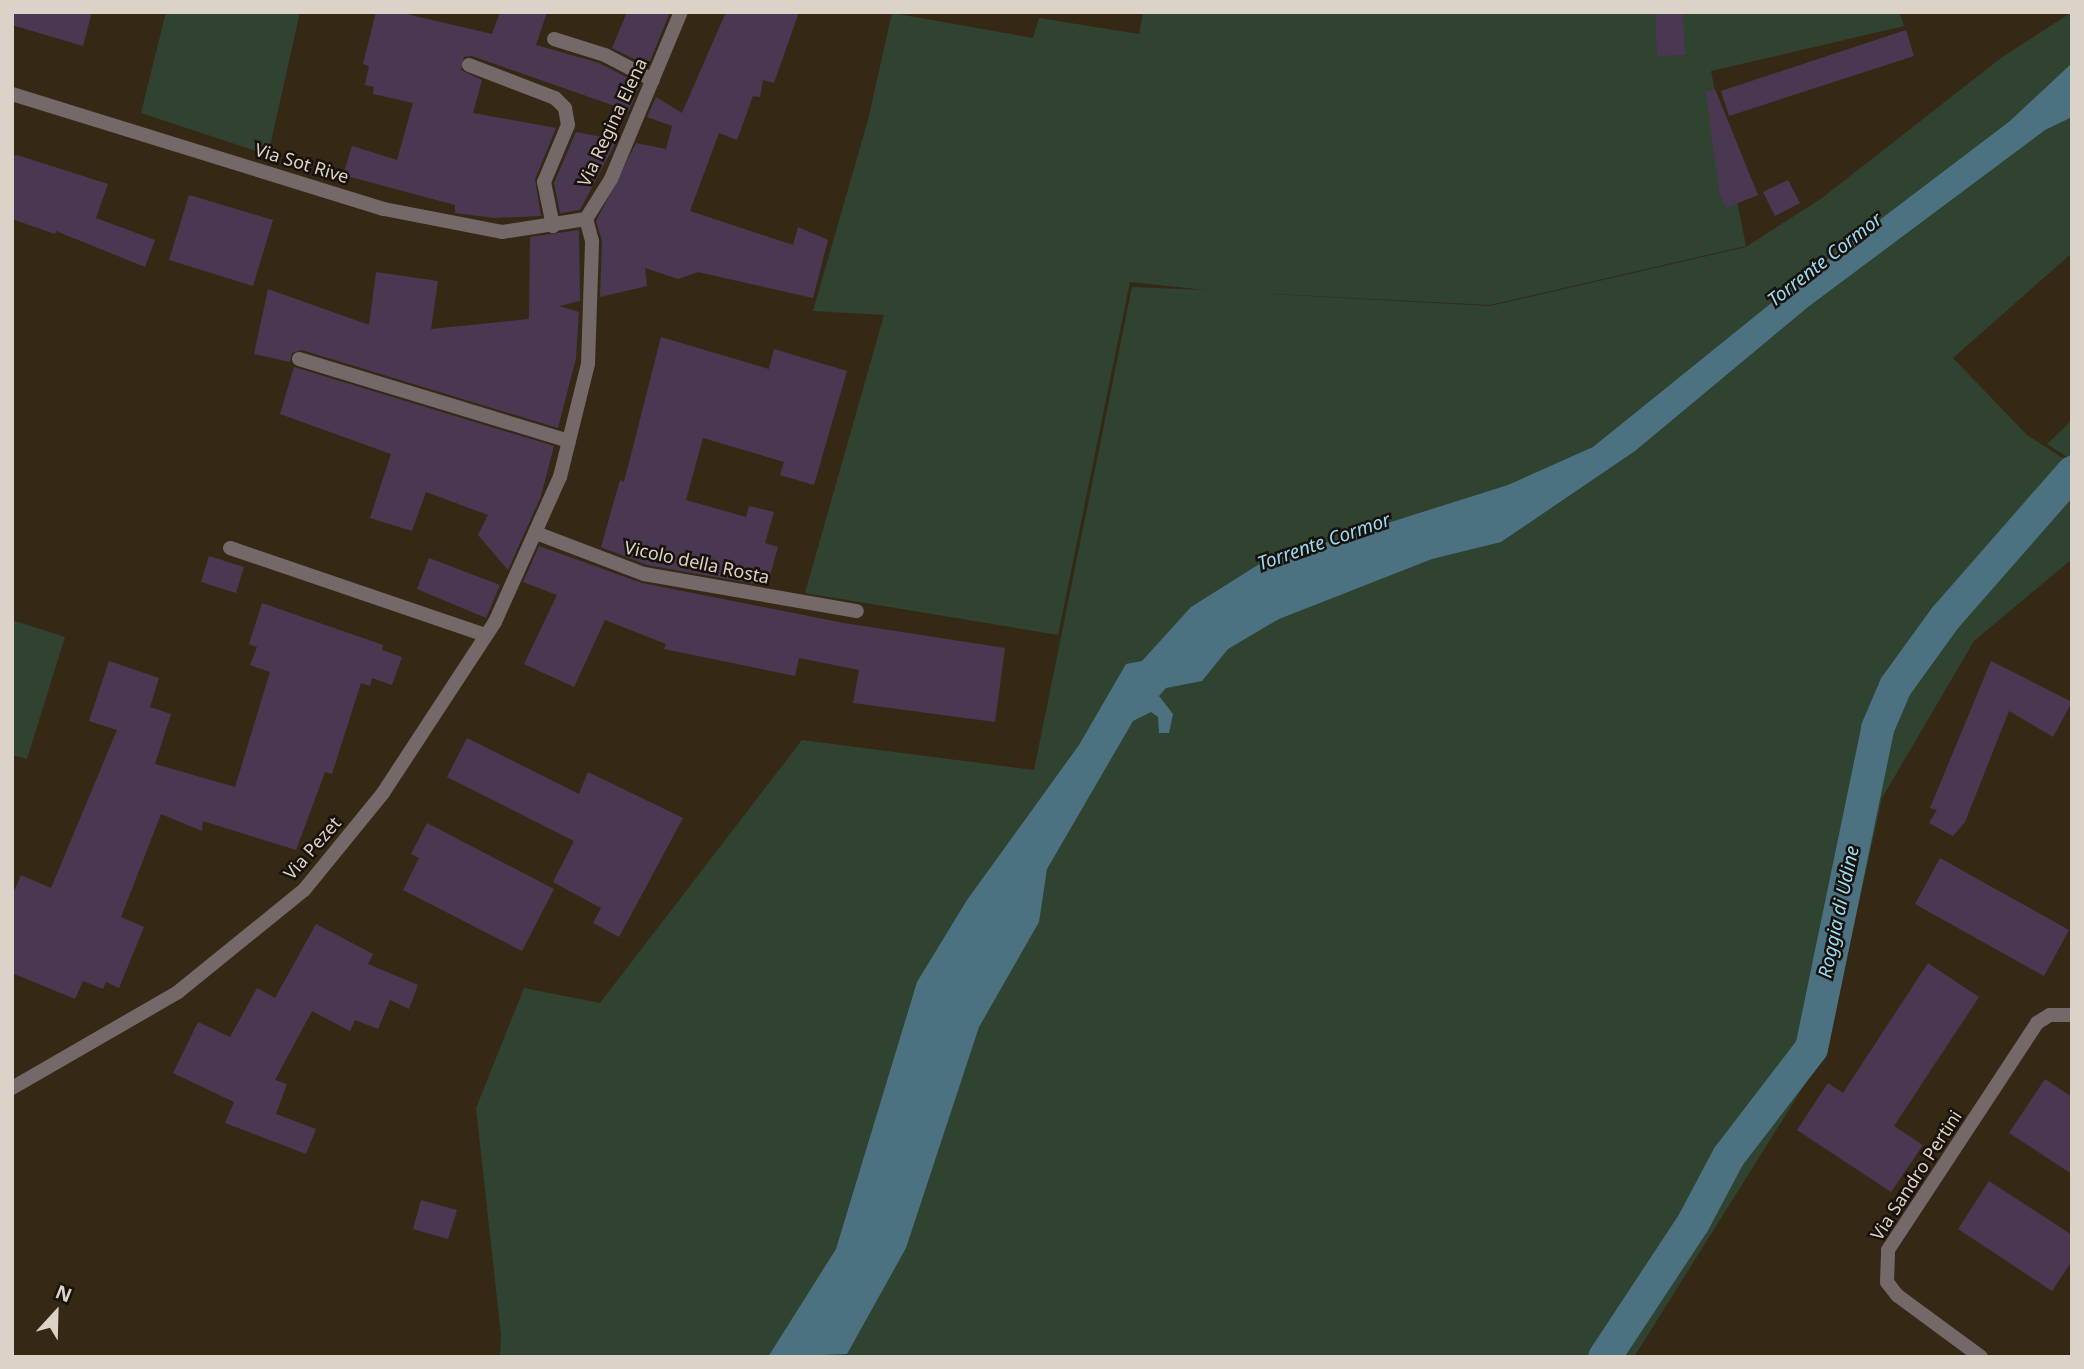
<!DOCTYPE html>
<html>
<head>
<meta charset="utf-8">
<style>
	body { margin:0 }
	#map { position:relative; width:2084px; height:1369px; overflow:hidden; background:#352916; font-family:"Noto Sans",sans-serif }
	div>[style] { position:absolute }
	.green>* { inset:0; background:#304230 }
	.water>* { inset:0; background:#4c7282 }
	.canal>* { height:33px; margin:-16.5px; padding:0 16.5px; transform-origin:16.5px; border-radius:16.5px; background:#4c7282 }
	.building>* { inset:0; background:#4a3852 }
	.service>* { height:14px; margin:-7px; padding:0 7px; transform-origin:7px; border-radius:7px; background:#746868 }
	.minor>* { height:14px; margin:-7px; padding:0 7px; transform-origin:7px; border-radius:7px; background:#746868 }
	span { translate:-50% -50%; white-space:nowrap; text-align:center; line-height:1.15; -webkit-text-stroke:5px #18120b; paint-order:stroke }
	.street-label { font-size:18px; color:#dbd3c8 }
	.water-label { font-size:19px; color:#98dcf9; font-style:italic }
	.frame { position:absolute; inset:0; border:14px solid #dbd3c8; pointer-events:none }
	.north { position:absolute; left:21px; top:1278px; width:70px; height:70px; -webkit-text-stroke:5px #18120b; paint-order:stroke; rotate:22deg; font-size:19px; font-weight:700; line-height:28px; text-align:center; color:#dbd3c8 }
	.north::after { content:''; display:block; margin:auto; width:24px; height:32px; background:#dbd3c8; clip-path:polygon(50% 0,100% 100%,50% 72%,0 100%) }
</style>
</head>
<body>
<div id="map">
	<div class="green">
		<i style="clip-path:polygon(166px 12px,300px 12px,268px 155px,141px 113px)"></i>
		<i style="clip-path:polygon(1143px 12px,1899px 12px,1904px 26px,1711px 71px,1746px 246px,1490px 305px,1233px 292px,1490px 306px,1746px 247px,1822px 198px,2001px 58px,2072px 12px,2072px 253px,1953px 358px,2027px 435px,2072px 464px,2072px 559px,1974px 641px,1882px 798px,1827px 1049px,1634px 1357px,500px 1357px,501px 1335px,476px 1108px,524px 988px,600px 1003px,802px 740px,1034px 770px,1132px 287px,1206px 290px,1130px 282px,1058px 635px,805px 593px,884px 315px,813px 311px,868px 120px,892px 13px,1033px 38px,1039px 18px,1139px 34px)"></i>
		<i style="clip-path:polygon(2072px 420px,2072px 460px,2047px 444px)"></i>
		<i style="clip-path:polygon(12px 620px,65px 637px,27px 759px,12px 755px)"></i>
	</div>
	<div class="water">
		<i style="clip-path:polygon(2072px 63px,2072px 117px,2045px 130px,1808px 307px,1635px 451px,1501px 542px,1432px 559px,1279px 619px,1228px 649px,1202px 681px,1166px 688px,1159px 696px,1173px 714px,1169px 733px,1159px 733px,1158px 717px,1151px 712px,1133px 721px,1047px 869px,1039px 922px,979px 1027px,906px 1248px,847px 1354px,768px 1357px,836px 1249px,917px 982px,967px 900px,1079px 745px,1126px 664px,1142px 661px,1191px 607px,1261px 563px,1508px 485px,1593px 447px,1790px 288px,2010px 121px)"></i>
	</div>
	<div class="canal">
		<i style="left:1604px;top:1357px;width:162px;rotate:-56.6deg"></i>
		<i style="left:1693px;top:1222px;width:75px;rotate:-62.1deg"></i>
		<i style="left:1728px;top:1156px;width:136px;rotate:-52.5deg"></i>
		<i style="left:1811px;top:1048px;width:327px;rotate:-78.3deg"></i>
		<i style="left:1877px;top:728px;width:46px;rotate:-66.8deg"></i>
		<i style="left:1895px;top:686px;width:85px;rotate:-54.1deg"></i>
		<i style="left:1945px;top:617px;width:193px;rotate:-48.8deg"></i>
	</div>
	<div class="building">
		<i style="clip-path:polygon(12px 12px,92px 12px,83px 46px,12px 25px)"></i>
		<i style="clip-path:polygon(376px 12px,398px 12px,492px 34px,500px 12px,547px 12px,536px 45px,599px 63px,640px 84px,629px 111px,472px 56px,464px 57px,461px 70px,482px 80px,473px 113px,556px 128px,535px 179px,541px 216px,494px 218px,455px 213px,455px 205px,343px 175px,352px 146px,397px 160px,413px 103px,373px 94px,374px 87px,365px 85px,369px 66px,363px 64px)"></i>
		<i style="clip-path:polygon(627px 12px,670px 12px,648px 66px,612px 48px)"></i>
		<i style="clip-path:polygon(726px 12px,799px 12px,774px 83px,763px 80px,760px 97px,753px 96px,737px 140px,719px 133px,690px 211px,793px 245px,798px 227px,828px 240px,813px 298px,698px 272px,678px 279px,645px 268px,647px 286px,600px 297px,602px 241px,596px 221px,636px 143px,666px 149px,672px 126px,647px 117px,656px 97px,682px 113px)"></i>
		<i style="clip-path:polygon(1655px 12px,1683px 12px,1685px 55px,1657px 56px)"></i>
		<i style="clip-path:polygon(1906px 30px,1914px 56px,1729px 116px,1721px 91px)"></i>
		<i style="clip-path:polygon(1715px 89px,1758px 195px,1726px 208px,1719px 191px,1706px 92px)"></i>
		<i style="clip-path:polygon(576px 132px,617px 140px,580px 210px,560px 213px,554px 183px)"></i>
		<i style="clip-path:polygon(17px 155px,108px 184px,96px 218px,155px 240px,145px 267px,56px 231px,55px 234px,12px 219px,12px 156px)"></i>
		<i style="clip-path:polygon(1788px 180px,1800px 203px,1775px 216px,1763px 192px)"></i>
		<i style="clip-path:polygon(189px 195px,273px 220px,253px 286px,169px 260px)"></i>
		<i style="clip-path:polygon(579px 230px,580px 301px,559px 306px,579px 312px,576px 358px,558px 428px,302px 350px,292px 353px,290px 362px,254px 354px,268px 289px,369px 325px,376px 272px,438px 281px,431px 329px,529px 319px,530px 237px)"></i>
		<i style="clip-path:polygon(661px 337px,769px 369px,774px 349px,847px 371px,814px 485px,780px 475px,784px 462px,703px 438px,686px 500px,746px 517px,749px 506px,774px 512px,765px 543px,778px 547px,767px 586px,647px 565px,601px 547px,620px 480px,624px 482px)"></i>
		<i style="clip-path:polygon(294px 367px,554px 446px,541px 496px,508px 570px,478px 535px,488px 515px,426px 492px,412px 531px,370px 518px,391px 454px,280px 414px)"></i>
		<i style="clip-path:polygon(539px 546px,642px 583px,844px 623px,1005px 648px,995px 722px,853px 703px,859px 670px,799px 658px,795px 676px,664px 649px,666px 644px,605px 620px,574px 687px,524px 664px,557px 595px,523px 582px)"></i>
		<i style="clip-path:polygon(209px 556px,244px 567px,236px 593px,201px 582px)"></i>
		<i style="clip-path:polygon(429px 558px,500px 585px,486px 618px,417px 589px)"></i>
		<i style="clip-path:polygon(262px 603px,383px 645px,382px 650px,402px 657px,392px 685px,372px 678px,370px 686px,361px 683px,332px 774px,325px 772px,296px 850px,203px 821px,202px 831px,161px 814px,121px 917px,144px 927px,119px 988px,106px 982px,103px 989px,83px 981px,75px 999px,12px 973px,12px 896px,21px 875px,51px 888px,117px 730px,89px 721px,109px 661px,159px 678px,150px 707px,171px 714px,155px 764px,235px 787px,270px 672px,250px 665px,257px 647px,249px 644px)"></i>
		<i style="clip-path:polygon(1991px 661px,2072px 702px,2053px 737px,2009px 711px,1965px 822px,1953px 836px,1929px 823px,1937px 810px,1930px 808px)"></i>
		<i style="clip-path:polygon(467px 738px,579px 794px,588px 772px,683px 818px,619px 937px,593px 923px,601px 908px,553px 882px,574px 841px,447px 777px)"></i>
		<i style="clip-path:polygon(427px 823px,554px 889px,522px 951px,403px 890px,419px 858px,411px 854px)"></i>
		<i style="clip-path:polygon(1940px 858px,2069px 930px,2044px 976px,1915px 904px)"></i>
		<i style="clip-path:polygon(316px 924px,373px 954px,368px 964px,418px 985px,409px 1009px,390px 1000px,378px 1029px,355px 1020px,350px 1031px,312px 1011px,275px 1080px,287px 1084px,276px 1114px,316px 1129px,306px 1154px,225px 1123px,234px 1102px,173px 1073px,198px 1022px,230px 1037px,257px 988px,275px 998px)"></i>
		<i style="clip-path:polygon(1928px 963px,1979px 997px,1894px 1126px,1923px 1145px,1891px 1192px,1797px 1130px,1828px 1083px,1843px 1093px)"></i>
		<i style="clip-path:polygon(2045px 1079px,2072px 1097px,2072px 1174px,2009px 1133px)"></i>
		<i style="clip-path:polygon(1989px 1181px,2072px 1235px,2072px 1261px,2052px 1291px,1958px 1229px)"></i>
		<i style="clip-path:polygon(421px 1200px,457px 1210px,448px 1239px,413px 1229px)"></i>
	</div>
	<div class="service">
		<i style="left:554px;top:39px;width:53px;rotate:17.4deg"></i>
		<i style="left:605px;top:55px;width:54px;rotate:27.5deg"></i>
		<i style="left:469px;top:65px;width:92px;rotate:21deg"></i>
		<i style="left:555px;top:98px;width:14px;rotate:45deg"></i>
		<i style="left:565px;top:108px;width:17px;rotate:80deg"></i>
		<i style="left:568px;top:125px;width:62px;rotate:112.8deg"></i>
		<i style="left:544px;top:182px;width:45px;rotate:78.4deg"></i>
		<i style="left:299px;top:359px;width:282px;rotate:16.9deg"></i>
		<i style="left:230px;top:548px;width:270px;rotate:18.8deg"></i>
	</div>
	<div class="minor">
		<i style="left:12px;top:94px;width:389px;rotate:17.2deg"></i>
		<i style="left:384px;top:209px;width:120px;rotate:11deg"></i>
		<i style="left:502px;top:232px;width:85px;rotate:-8.8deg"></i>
		<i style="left:536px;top:533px;width:116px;rotate:20.8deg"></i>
		<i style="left:644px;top:574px;width:216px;rotate:9.9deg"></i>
		<i style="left:12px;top:1088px;width:192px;rotate:-30deg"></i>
		<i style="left:178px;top:992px;width:162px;rotate:-39deg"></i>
		<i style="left:304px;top:890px;width:125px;rotate:-50.8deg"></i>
		<i style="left:383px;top:793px;width:204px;rotate:-56.8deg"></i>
		<i style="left:495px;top:622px;width:159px;rotate:-65.9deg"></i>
		<i style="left:560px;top:477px;width:116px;rotate:-76.1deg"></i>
		<i style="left:588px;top:364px;width:123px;rotate:-88.1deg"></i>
		<i style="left:592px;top:241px;width:23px;rotate:-105deg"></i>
		<i style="left:586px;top:219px;width:47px;rotate:-58deg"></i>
		<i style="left:611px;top:179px;width:181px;rotate:-67.3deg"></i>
		<i style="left:1981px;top:1357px;width:104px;rotate:-143.6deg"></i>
		<i style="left:1897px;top:1295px;width:16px;rotate:-128deg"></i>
		<i style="left:1887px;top:1282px;width:32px;rotate:-88deg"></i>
		<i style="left:1888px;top:1250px;width:272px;rotate:-56.7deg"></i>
		<i style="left:2037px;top:1023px;width:15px;rotate:-32deg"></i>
		<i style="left:2050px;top:1015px;width:22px"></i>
	</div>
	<div class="street-label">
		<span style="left:612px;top:122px;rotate:-65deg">Via Regina Elena</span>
		<span style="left:302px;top:163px;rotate:17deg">Via Sot Rive</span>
		<span style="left:697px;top:562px;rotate:12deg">Vicolo della Rosta</span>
		<span style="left:312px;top:848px;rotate:-49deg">Via Pezet</span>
		<span style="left:1916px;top:1175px;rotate:-57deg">Via Sandro Pertini</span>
	</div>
	<div class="water-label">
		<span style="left:1825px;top:260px;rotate:-38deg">Torrente Cormor</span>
		<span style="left:1324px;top:542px;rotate:-19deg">Torrente Cormor</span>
		<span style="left:1839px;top:912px;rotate:-78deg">Roggia di Udine</span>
	</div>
	<div class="frame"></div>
	<div class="north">N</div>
</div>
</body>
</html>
